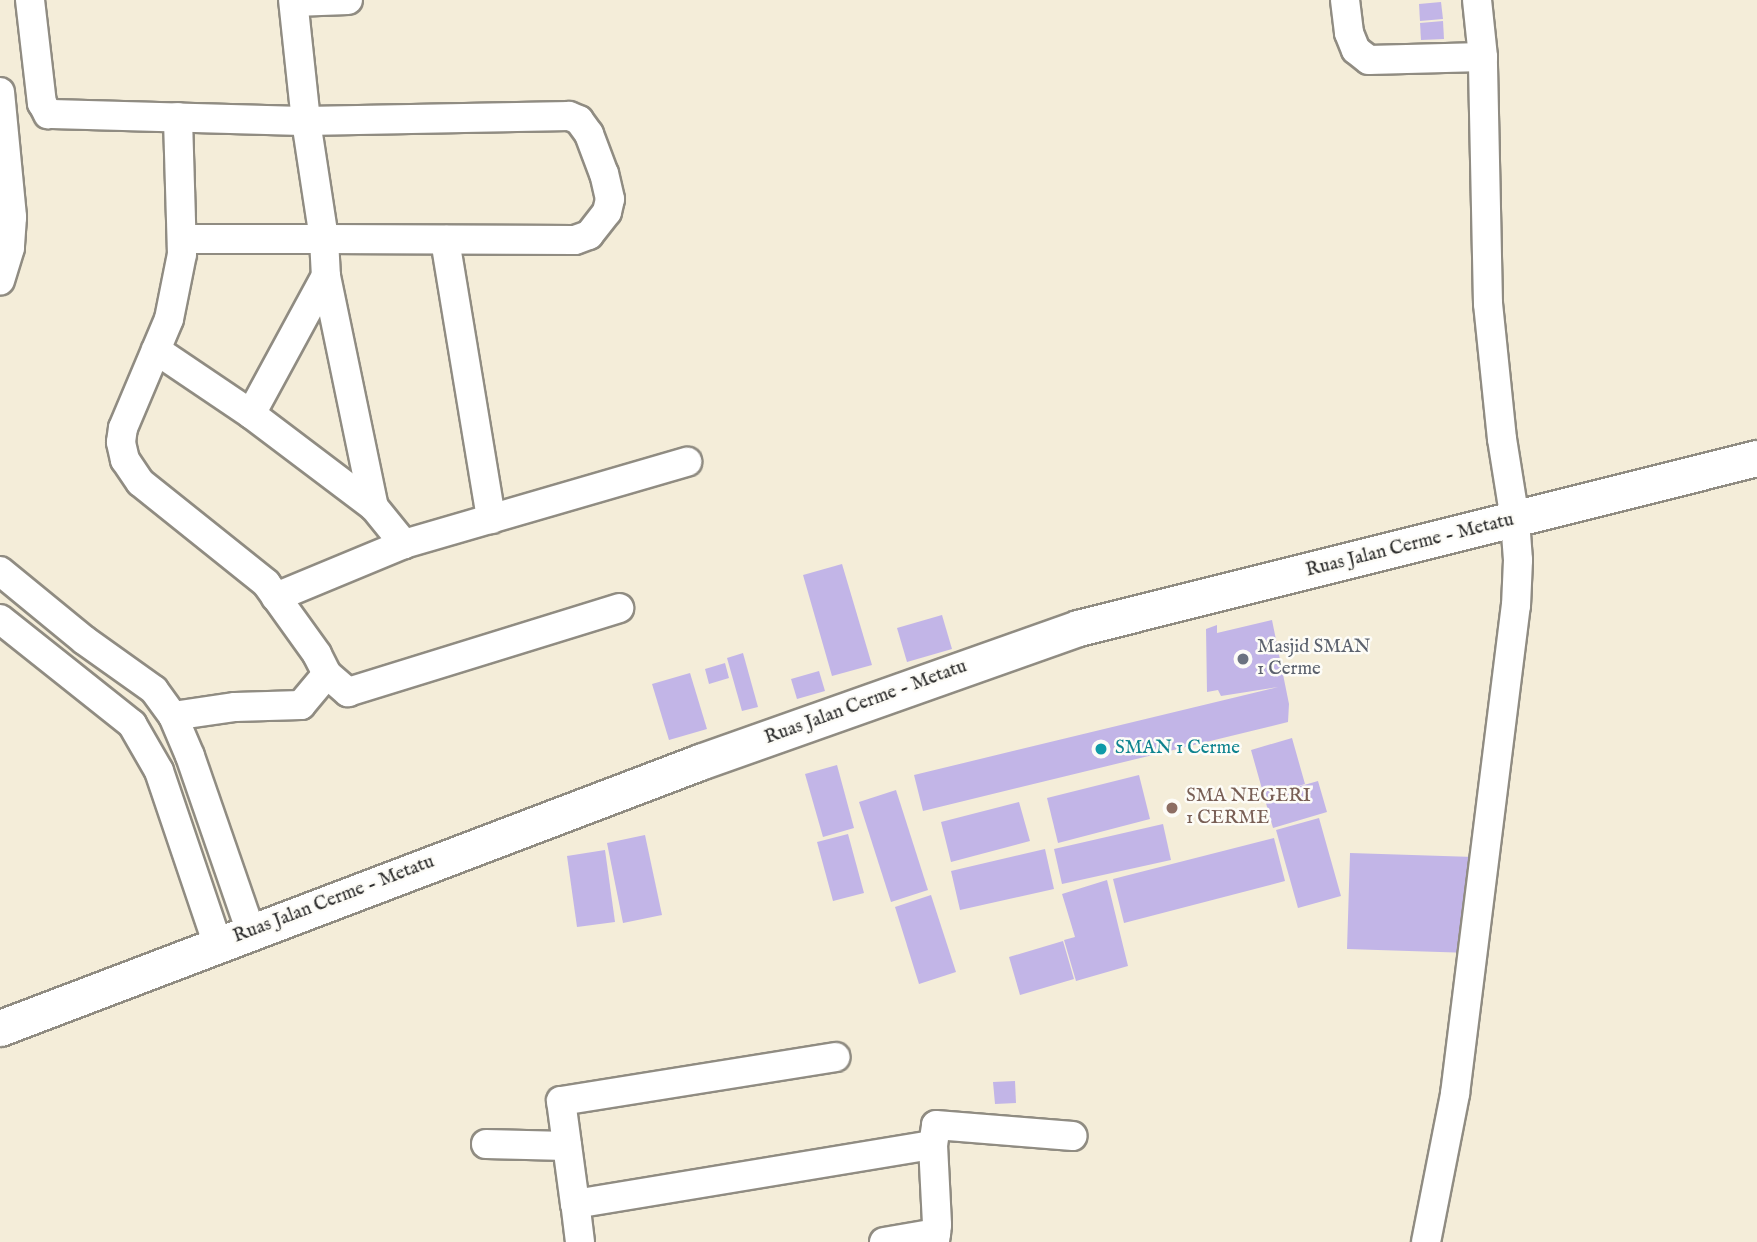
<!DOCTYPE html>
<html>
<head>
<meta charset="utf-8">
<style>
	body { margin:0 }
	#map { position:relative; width:1757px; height:1242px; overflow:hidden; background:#f4edd9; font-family:"IM FELL English",serif }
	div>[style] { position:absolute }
	.building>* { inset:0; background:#c2b5e7 }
	.roads { filter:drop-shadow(2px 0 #908c82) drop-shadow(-2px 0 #908c82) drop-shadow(0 2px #908c82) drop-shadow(0 -2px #908c82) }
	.minor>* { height:28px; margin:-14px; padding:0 14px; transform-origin:14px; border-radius:14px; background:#fff }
	.major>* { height:35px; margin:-17.5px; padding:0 17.5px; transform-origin:17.5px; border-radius:17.5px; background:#fff }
	.dots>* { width:19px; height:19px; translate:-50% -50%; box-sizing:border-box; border:4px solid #fdfcf7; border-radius:50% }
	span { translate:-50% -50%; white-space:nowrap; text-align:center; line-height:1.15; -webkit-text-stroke:5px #fdfcf7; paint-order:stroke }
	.street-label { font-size:19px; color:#2b2b2b }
	.worship-label { font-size:19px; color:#5b616d }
	.left { translate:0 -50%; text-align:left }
	.culture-label { font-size:19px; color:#0d838f }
	.education-label { font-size:19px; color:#785e54 }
</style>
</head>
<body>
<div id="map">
	<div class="building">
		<i style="clip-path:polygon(1441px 2px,1443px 19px,1420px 21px,1419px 4px)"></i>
		<i style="clip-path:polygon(1443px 21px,1444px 39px,1421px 40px,1420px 23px)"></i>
		<i style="clip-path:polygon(842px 564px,872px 665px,832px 676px,803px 575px)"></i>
		<i style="clip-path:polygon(942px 615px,952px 649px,907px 662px,897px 628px)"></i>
		<i style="clip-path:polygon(1272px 620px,1289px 704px,1288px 722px,923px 811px,914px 775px,1278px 687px,1221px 696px,1218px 690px,1207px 692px,1206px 629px,1217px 625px,1217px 633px)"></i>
		<i style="clip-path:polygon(743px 653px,758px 707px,742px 711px,727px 658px)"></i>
		<i style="clip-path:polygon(725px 663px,729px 678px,709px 684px,705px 669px)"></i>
		<i style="clip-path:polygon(819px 671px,825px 691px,797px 699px,791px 679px)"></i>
		<i style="clip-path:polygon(690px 673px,707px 729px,669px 740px,652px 684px)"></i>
		<i style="clip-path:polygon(1292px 738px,1305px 784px,1283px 791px,1318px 781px,1327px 812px,1273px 828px,1251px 750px)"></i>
		<i style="clip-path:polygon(837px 765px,854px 828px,823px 837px,805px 774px)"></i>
		<i style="clip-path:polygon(1139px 775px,1150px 819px,1058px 843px,1047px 798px)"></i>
		<i style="clip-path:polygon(896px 790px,928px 890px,891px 902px,859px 802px)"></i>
		<i style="clip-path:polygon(1019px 802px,1030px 841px,951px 862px,941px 822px)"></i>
		<i style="clip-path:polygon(1319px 818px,1341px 896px,1298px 908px,1276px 830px)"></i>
		<i style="clip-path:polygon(1163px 824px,1171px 860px,1062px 884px,1054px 849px)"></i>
		<i style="clip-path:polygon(848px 834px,864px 893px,833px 901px,817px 842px)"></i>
		<i style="clip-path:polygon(645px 835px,662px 915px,623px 923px,607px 843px)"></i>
		<i style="clip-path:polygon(1274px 838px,1285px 881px,1124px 923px,1113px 879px)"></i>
		<i style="clip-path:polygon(1045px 849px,1054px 889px,960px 910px,951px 871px)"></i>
		<i style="clip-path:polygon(605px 850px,615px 922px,577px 927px,567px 856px)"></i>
		<i style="clip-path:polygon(1350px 853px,1474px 857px,1471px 953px,1347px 949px)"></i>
		<i style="clip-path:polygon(1107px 880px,1128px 966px,1076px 981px,1064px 940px,1075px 937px,1062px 894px)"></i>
		<i style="clip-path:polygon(931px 895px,956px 972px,919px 984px,895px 907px)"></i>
		<i style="clip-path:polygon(1063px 941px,1074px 979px,1020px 995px,1009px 957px)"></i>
		<i style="clip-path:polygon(1015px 1081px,1016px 1103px,995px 1104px,993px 1082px)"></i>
	</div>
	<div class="roads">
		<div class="minor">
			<i style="left:30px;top:0;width:104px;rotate:83.4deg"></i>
			<i style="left:42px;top:103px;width:13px;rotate:61deg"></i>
			<i style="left:48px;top:114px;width:258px;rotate:1.6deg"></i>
			<i style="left:306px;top:121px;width:122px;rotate:-96.1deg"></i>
			<i style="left:1345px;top:0;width:33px;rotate:83deg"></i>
			<i style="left:1349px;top:33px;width:18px;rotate:68deg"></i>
			<i style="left:1356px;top:50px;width:16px;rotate:38deg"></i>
			<i style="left:1369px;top:60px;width:114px;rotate:-1.5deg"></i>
			<i style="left:294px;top:2px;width:54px;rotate:-2.1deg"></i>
			<i style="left:0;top:92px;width:126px;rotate:84.5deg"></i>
			<i style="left:12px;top:217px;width:31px;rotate:94deg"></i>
			<i style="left:10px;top:248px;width:34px;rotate:107deg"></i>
			<i style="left:182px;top:239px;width:142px"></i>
			<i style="left:324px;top:239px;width:251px;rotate:0.2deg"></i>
			<i style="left:575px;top:240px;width:15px;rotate:-20deg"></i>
			<i style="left:589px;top:235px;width:29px;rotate:-52deg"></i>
			<i style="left:607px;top:212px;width:13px;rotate:-77deg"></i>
			<i style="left:610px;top:199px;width:26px;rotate:-103deg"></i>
			<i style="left:604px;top:174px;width:43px;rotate:-110.6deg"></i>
			<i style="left:589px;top:134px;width:17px;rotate:-126deg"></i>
			<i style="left:579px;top:120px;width:11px;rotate:-158deg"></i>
			<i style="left:569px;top:116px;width:263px;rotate:178.9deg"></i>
			<i style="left:306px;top:121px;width:119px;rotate:81.3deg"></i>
			<i style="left:324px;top:239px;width:37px;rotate:87deg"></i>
			<i style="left:326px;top:276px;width:236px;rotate:78.3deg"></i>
			<i style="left:374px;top:507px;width:48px;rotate:51deg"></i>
			<i style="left:404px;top:544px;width:139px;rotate:157.5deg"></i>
			<i style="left:445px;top:240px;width:283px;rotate:80.6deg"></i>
			<i style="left:156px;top:350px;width:115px;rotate:34deg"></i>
			<i style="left:251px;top:414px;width:154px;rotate:37.1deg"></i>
			<i style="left:251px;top:414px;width:157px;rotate:-61.5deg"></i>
			<i style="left:404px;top:544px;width:295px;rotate:-16.2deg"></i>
			<i style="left:0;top:571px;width:109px;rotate:39.4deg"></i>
			<i style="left:84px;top:640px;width:86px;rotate:35.5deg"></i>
			<i style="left:154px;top:690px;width:32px;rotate:54deg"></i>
			<i style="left:173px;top:716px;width:43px;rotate:67deg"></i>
			<i style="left:190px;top:756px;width:186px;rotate:70.9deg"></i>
			<i style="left:0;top:619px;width:169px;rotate:38.5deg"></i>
			<i style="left:132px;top:724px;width:54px;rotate:60.1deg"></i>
			<i style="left:159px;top:771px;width:184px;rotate:71.3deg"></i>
			<i style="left:327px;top:674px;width:28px;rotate:41deg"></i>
			<i style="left:348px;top:692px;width:284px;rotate:-17.2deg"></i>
			<i style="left:173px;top:716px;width:63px;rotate:-8.3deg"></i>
			<i style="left:235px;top:707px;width:66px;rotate:-1.7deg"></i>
			<i style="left:301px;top:705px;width:40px;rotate:-50deg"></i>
			<i style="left:327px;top:674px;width:22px;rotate:-117deg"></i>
			<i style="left:317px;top:654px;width:87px;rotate:-125.7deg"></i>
			<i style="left:266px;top:583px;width:161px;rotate:-141.3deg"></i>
			<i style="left:140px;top:482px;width:27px;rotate:-124deg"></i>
			<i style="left:125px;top:460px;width:18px;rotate:-103deg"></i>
			<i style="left:121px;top:442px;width:14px;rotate:-82deg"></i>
			<i style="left:123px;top:428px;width:118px;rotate:-67.1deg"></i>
			<i style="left:169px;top:319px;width:66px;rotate:-78.7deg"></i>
			<i style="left:182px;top:254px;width:137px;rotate:-91.7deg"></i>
			<i style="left:486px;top:1144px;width:81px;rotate:1.4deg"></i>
			<i style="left:933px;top:1145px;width:20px;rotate:-81deg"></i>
			<i style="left:936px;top:1125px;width:137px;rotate:4.6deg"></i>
			<i style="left:575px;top:1204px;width:104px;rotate:-97.7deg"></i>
			<i style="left:561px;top:1101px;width:278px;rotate:-9.1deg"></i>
			<i style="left:580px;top:1242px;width:38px;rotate:-97deg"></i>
			<i style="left:575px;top:1204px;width:363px;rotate:-9.4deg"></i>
			<i style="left:933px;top:1145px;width:80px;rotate:87.1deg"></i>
			<i style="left:937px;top:1225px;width:17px;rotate:97deg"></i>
			<i style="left:884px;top:1242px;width:53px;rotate:-9.8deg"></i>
			<i style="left:1426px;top:1242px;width:151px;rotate:-78.9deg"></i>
			<i style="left:1455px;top:1094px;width:492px;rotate:-82.9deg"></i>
			<i style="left:1516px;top:606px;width:46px;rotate:-87.5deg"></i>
			<i style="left:1518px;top:560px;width:40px;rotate:-94.3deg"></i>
			<i style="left:1515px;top:520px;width:82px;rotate:-99.1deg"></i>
			<i style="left:1502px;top:439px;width:136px;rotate:-95.9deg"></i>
			<i style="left:1488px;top:304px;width:247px;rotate:-91.2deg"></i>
			<i style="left:1483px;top:57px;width:57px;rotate:-96deg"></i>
		</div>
		<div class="major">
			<i style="left:0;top:1028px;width:749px;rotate:-20.81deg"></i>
			<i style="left:700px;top:762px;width:401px;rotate:-19.5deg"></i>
			<i style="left:1078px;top:628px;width:700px;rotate:-14.06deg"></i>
		</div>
	</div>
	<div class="dots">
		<i style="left:1243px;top:659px;background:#6b7280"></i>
		<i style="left:1101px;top:749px;background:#0f9aa8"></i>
		<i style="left:1172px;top:808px;background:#8d6e63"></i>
	</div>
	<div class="street-label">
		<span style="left:1410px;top:546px;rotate:-14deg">Ruas Jalan Cerme - Metatu</span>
		<span style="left:866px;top:703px;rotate:-20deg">Ruas Jalan Cerme - Metatu</span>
		<span style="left:334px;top:900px;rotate:-21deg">Ruas Jalan Cerme - Metatu</span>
	</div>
	<div class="worship-label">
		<span class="left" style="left:1257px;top:659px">Masjid SMAN<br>1 Cerme</span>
	</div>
	<div class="culture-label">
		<span class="left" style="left:1115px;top:749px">SMAN 1 Cerme</span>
	</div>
	<div class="education-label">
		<span class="left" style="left:1186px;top:808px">SMA NEGERI<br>1 CERME</span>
	</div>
</div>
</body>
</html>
